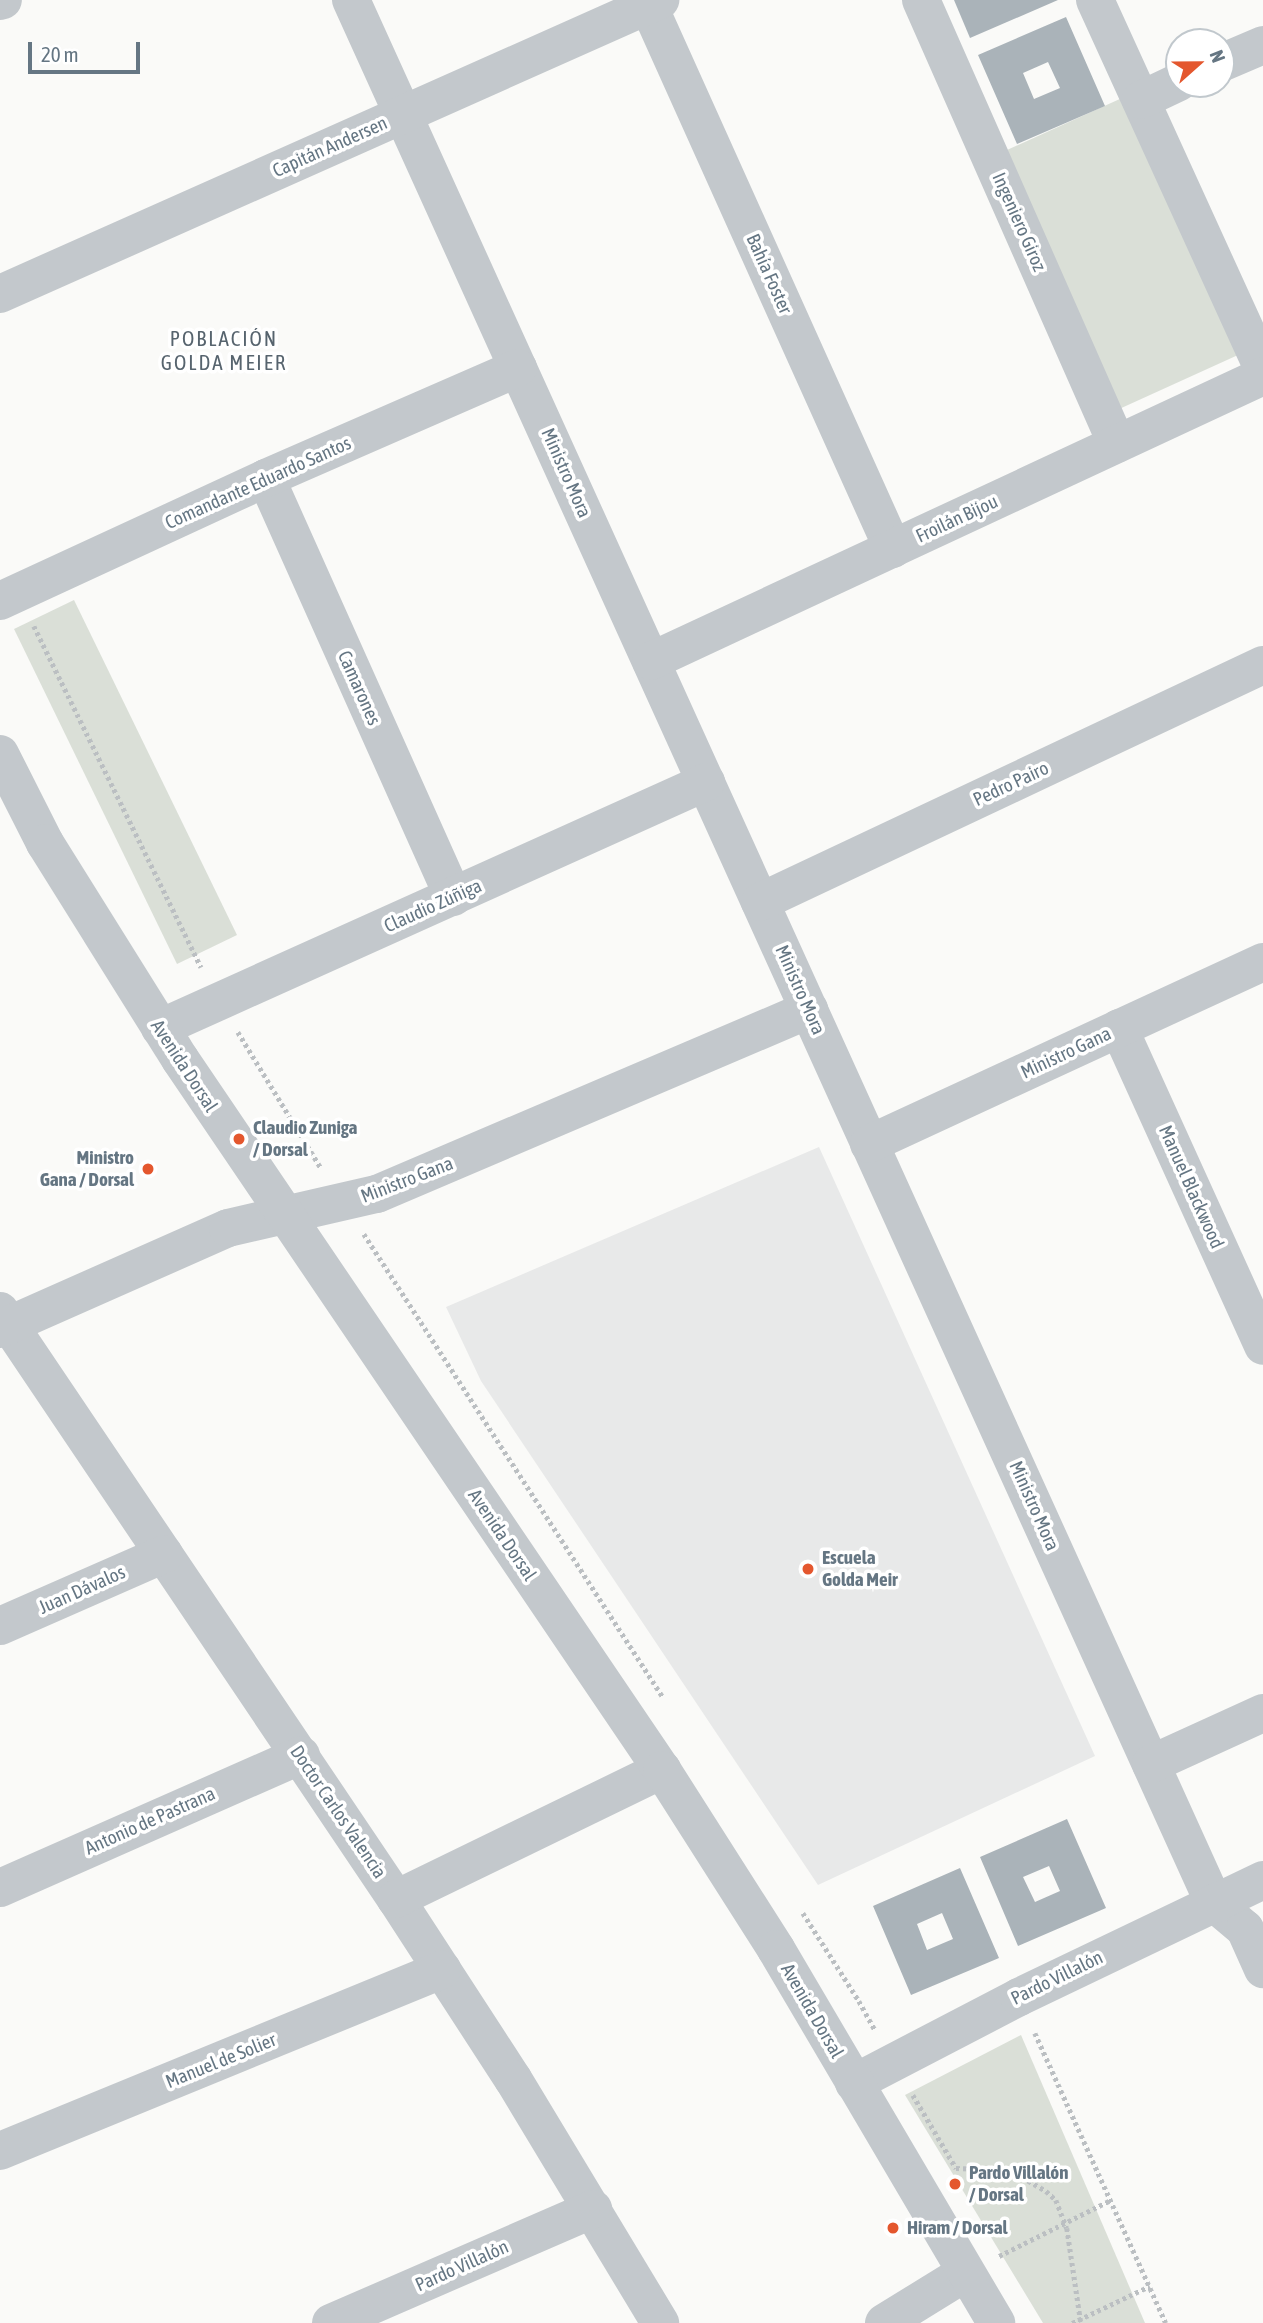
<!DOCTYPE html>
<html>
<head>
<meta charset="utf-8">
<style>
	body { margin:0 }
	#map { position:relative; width:1263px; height:2323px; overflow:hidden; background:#fafaf8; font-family:"Asap Condensed",sans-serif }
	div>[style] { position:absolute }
	.built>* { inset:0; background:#e8e9e9 }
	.green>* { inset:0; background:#dadfd7 }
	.building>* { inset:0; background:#aab3b9 }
	.path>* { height:4.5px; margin-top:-2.25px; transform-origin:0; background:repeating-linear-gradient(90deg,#bbbfc2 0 3.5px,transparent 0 7px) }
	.minor>* { height:38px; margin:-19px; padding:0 19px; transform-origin:19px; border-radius:19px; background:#c3c8cc }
	.tertiary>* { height:38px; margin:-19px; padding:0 19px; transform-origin:19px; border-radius:19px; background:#c3c8cc }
	.dots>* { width:19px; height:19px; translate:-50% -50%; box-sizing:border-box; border:4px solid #fff; border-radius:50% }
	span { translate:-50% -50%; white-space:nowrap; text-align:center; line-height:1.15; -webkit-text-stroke:7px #fff; paint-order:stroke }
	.street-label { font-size:19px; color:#657683 }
	.poi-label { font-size:19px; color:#657683; font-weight:700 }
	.left { translate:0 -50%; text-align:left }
	.right { translate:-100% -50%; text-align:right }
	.neighbourhood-label { font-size:21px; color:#57646e; letter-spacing:2px }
	.north { position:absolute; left:1165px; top:28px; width:70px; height:70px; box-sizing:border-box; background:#fff; border:2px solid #c1c8cd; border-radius:50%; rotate:69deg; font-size:19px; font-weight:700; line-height:28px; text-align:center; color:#657683 }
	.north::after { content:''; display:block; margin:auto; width:24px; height:32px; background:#e4572e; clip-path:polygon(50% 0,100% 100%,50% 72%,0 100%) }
	.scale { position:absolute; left:28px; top:42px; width:112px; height:32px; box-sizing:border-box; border:4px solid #657683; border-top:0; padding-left:9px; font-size:21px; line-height:24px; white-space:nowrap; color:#657683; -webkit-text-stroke:5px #fff; paint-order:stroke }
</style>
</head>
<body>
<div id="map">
	<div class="built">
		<i style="clip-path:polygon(819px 1147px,1095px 1756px,818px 1885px,481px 1381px,446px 1307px)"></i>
	</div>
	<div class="green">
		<i style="clip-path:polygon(1122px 98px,1238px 355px,1117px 410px,1007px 150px)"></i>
		<i style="clip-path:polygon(74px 600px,237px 935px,177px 964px,14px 629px)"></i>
		<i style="clip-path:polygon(1021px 2035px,1145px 2323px,1043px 2323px,905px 2095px)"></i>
	</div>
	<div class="building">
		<i style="clip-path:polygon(954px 0,1058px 0,970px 38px)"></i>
		<i style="clip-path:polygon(evenodd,1066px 17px,1105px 106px,1017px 144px,978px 55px,1066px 17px,1048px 62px,1060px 88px,1034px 99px,1023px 73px,1048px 62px)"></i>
		<i style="clip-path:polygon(evenodd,1067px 1819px,1106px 1908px,1018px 1946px,980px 1857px,1067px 1819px,1049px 1866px,1060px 1891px,1035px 1902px,1023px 1877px,1049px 1866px)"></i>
		<i style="clip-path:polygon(evenodd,960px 1868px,999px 1958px,911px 1995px,873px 1906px,960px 1868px,942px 1913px,953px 1939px,927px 1950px,917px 1924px,942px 1913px)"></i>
	</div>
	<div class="path">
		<i style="left:34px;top:626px;width:380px;rotate:63.9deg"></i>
		<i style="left:238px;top:1032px;width:159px;rotate:58.6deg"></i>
		<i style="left:364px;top:1234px;width:551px;rotate:57.15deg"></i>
		<i style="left:803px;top:1913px;width:104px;rotate:57.5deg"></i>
		<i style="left:859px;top:2001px;width:33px;rotate:61deg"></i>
		<i style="left:1035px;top:2033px;width:318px;rotate:65.7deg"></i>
		<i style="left:913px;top:2095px;width:85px;rotate:59.5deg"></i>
		<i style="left:956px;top:2168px;width:27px;rotate:2deg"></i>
		<i style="left:983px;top:2169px;width:40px;rotate:12deg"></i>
		<i style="left:1022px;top:2177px;width:28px;rotate:30deg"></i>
		<i style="left:1046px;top:2191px;width:13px;rotate:42deg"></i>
		<i style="left:1056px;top:2200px;width:30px;rotate:69deg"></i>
		<i style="left:1067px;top:2228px;width:96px;rotate:81.6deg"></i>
		<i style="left:999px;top:2256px;width:125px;rotate:-26.6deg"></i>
		<i style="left:1072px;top:2323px;width:86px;rotate:-25.4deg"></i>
	</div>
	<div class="minor">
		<i style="left:351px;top:0;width:2090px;rotate:65.61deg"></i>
		<i style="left:1214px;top:1903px;width:40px;rotate:40deg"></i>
		<i style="left:1245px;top:1929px;width:44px;rotate:65.8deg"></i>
		<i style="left:646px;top:0;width:602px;rotate:65.78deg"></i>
		<i style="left:921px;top:0;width:485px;rotate:66.2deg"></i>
		<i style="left:1095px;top:0;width:405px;rotate:65.5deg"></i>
		<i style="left:0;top:1px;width:3px;rotate:-18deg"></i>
		<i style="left:1221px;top:63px;width:46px;rotate:-23.2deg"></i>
		<i style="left:1141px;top:100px;width:42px;rotate:-25.3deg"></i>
		<i style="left:0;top:294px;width:723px;rotate:-24.01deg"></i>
		<i style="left:266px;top:478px;width:459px;rotate:65.9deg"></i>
		<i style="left:0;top:601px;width:293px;rotate:-24.8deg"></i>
		<i style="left:266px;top:478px;width:275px;rotate:-23.6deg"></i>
		<i style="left:651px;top:661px;width:675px;rotate:-24.97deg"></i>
		<i style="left:760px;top:902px;width:556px;rotate:-25.23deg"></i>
		<i style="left:160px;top:1028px;width:599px;rotate:-24.25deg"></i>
		<i style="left:1119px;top:1028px;width:349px;rotate:65.6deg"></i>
		<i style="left:869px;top:1144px;width:434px;rotate:-24.8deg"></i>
		<i style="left:0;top:1311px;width:709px;rotate:56.04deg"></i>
		<i style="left:396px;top:1899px;width:215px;rotate:57deg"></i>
		<i style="left:513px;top:2079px;width:285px;rotate:58.9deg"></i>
		<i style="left:0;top:1329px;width:249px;rotate:-23.9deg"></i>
		<i style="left:228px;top:1228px;width:153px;rotate:-12.9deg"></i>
		<i style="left:377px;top:1194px;width:470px;rotate:-23.1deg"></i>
		<i style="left:0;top:1626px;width:179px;rotate:-23.7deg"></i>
		<i style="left:1151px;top:1764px;width:123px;rotate:-24.5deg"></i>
		<i style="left:0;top:1888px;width:329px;rotate:-23.8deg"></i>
		<i style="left:396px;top:1899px;width:296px;rotate:-25.9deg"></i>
		<i style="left:854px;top:2083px;width:186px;rotate:-27.5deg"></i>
		<i style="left:1019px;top:1997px;width:271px;rotate:-25.6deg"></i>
		<i style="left:0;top:2151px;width:478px;rotate:-22.3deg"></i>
		<i style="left:331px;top:2323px;width:286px;rotate:-23.5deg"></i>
		<i style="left:884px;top:2323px;width:95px;rotate:-31.7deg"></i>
	</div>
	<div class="tertiary">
		<i style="left:0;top:754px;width:100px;rotate:63.2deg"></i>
		<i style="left:45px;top:843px;width:255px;rotate:58deg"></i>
		<i style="left:180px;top:1059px;width:859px;rotate:55.87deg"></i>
		<i style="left:662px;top:1770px;width:212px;rotate:57.5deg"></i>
		<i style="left:776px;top:1949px;width:434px;rotate:59.5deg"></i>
	</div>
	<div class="dots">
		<i style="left:239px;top:1139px;background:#e4572e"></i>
		<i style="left:148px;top:1169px;background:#e4572e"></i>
		<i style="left:808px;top:1569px;background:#e4572e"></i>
		<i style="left:955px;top:2184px;background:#e4572e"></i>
		<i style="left:893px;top:2228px;background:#e4572e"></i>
	</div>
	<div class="street-label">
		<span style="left:330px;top:147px;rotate:-24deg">Capitán Andersen</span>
		<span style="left:1019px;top:222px;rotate:66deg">Ingeniero Giroz</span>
		<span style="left:769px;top:274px;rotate:66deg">Bahía Foster</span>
		<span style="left:566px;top:473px;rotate:66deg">Ministro Mora</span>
		<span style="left:258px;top:483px;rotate:-24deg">Comandante Eduardo Santos</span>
		<span style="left:957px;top:519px;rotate:-25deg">Froilán Bijou</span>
		<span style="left:359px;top:688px;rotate:66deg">Camarones</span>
		<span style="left:1011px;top:784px;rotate:-25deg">Pedro Pairo</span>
		<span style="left:433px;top:906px;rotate:-24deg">Claudio Zúñiga</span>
		<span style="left:800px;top:990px;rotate:66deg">Ministro Mora</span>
		<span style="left:1066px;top:1053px;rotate:-25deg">Ministro Gana</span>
		<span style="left:184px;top:1066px;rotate:57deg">Avenida Dorsal</span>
		<span style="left:407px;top:1180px;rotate:-21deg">Ministro Gana</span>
		<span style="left:1191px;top:1187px;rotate:66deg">Manuel Blackwood</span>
		<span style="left:1034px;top:1506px;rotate:66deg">Ministro Mora</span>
		<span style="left:502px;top:1535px;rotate:56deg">Avenida Dorsal</span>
		<span style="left:82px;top:1590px;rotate:-24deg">Juan Dávalos</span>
		<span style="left:338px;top:1812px;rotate:56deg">Doctor Carlos Valencia</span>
		<span style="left:150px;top:1821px;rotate:-24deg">Antonio de Pastrana</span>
		<span style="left:1057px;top:1978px;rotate:-26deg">Pardo Villalón</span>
		<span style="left:812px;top:2011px;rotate:60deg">Avenida Dorsal</span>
		<span style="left:221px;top:2061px;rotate:-22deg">Manuel de Solier</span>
		<span style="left:462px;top:2266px;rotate:-24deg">Pardo Villalón</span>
	</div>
	<div class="poi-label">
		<span class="left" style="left:253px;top:1139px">Claudio Zuniga<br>/ Dorsal</span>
		<span class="right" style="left:134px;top:1169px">Ministro<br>Gana / Dorsal</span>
		<span class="left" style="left:822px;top:1569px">Escuela<br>Golda Meir</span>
		<span class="left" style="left:969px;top:2184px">Pardo Villalón<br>/ Dorsal</span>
		<span class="left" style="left:907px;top:2228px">Hiram / Dorsal</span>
	</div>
	<div class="neighbourhood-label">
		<span style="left:224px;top:350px">POBLACIÓN<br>GOLDA MEIER</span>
	</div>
	<div class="north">N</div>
	<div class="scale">20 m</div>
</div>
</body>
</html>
